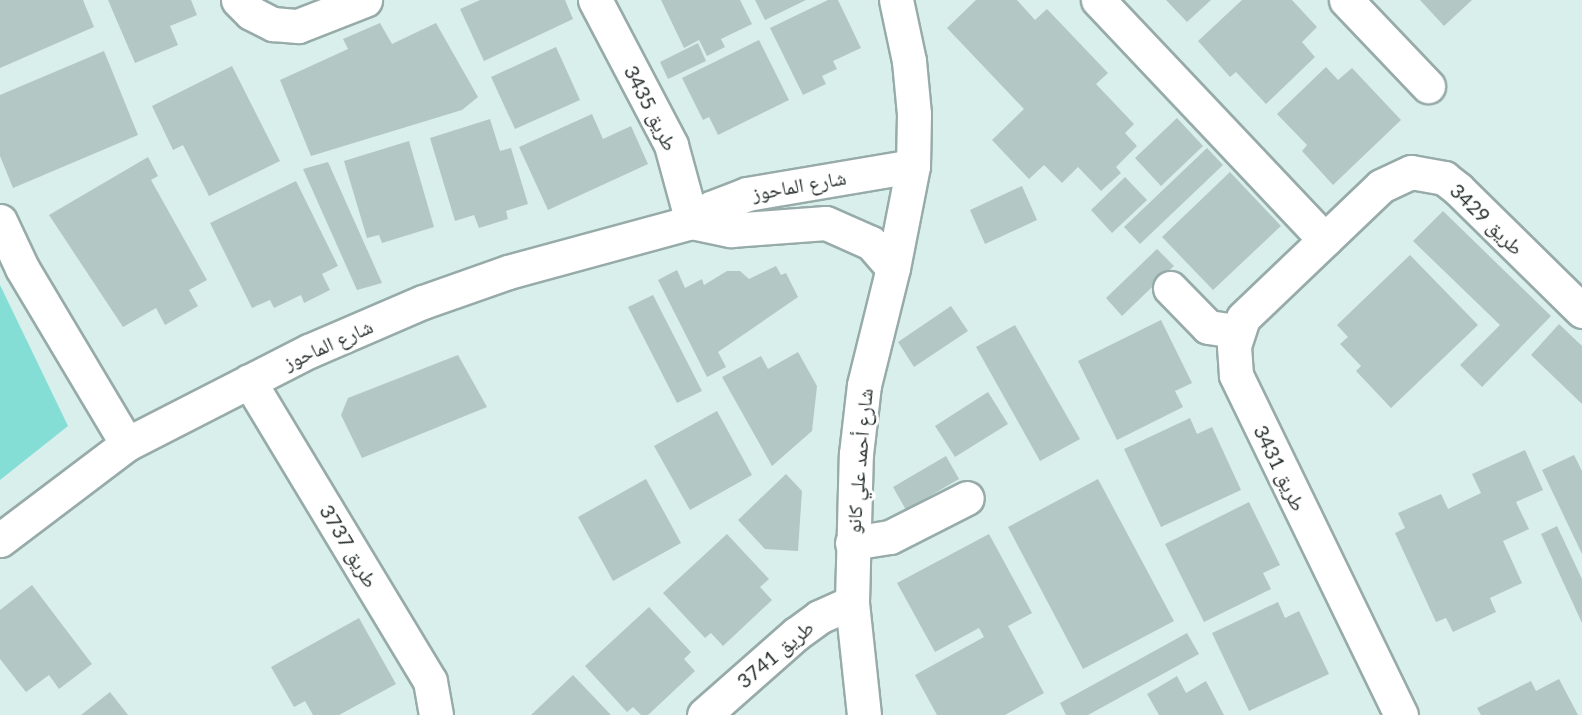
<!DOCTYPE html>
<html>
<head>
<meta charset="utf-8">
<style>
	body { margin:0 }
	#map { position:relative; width:1582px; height:715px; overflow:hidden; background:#d9efec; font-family:Lato,"Noto Naskh Arabic",sans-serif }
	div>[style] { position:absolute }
	.green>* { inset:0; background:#85ded5 }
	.building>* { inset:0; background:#b3c8c5 }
	.roads { filter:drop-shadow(2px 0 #97aba9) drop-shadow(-2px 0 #97aba9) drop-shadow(0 2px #97aba9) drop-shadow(0 -2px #97aba9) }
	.minor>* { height:33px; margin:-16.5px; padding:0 16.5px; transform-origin:16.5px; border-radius:16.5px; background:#fff }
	span { translate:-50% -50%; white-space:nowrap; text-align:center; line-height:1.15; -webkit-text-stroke:6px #fff; paint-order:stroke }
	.street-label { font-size:20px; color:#262e2d }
</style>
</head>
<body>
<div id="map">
	<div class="green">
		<i style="clip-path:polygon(0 285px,68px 426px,0 480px)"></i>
	</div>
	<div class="building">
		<i style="clip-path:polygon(0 0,83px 0,94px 27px,0 68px)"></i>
		<i style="clip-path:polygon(108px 0,191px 0,197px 15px,170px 26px,178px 45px,135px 63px)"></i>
		<i style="clip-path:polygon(480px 0,565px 0,573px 19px,484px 61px,460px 9px)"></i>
		<i style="clip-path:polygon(661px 0,740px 0,752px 24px,721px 39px,725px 47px,707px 56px,699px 40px,684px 48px)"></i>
		<i style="clip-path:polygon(755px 0,806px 0,765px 20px)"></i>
		<i style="clip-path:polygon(828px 0,838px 0,861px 48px,833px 61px,837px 69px,822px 76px,826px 84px,803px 95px,770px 28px)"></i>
		<i style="clip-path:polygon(976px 0,1017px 0,1035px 20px,1047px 9px,1108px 73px,1096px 84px,1134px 124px,1125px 133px,1137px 146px,1116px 167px,1121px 173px,1101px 191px,1078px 167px,1062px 183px,1044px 165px,1029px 179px,992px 140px,1024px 109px,947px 28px)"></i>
		<i style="clip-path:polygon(1166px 0,1211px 0,1187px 22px)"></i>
		<i style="clip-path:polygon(1242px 0,1292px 0,1317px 27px,1302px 42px,1315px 57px,1266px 104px,1236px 72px,1230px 77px,1198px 41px)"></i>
		<i style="clip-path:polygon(1420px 0,1472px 0,1444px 26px)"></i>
		<i style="clip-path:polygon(380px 23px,392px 44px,436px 23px,478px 97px,462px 110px,311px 156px,280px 80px,348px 49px,343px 39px)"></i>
		<i style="clip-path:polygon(759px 40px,789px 100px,718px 135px,709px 117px,703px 120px,682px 78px)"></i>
		<i style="clip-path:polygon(698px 43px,706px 61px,668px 79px,660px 62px)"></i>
		<i style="clip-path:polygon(556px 47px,580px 100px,515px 129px,491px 77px)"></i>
		<i style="clip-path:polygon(104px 51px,138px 135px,13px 188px,0 156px,0 95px)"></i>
		<i style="clip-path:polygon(232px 66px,280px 161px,209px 196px,183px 145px,173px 150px,152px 106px)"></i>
		<i style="clip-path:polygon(1326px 67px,1338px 80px,1352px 68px,1401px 120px,1333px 185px,1302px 151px,1307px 145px,1277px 114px)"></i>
		<i style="clip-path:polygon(592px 114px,603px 139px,631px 126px,648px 164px,548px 210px,519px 147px)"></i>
		<i style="clip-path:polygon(1177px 118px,1203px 146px,1161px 186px,1135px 158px)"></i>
		<i style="clip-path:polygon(490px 119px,500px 151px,511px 148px,528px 204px,506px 211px,508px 219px,479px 228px,474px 215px,455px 221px,430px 138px)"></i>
		<i style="clip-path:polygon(409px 141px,434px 227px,382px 243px,379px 235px,367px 238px,344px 161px)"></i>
		<i style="clip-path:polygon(1207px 148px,1223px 165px,1140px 244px,1124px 227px)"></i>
		<i style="clip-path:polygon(148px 157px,158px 176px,151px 180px,207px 280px,189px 290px,198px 306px,165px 325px,156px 308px,123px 327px,49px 215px)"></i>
		<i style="clip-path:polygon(328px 162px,382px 283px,357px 290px,303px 169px)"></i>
		<i style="clip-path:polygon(1230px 172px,1281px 226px,1213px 290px,1162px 237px)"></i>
		<i style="clip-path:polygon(1125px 177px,1147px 200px,1112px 233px,1091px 210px)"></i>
		<i style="clip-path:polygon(296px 181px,338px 266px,322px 274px,330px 290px,304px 303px,301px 295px,274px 308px,270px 300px,252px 308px,210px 223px)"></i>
		<i style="clip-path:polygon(1022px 186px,1037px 220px,985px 244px,970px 210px)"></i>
		<i style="clip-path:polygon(1443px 211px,1551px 316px,1482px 387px,1460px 365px,1500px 325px,1413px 241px)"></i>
		<i style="clip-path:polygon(1157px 249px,1174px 266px,1122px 316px,1106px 298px)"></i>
		<i style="clip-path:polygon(1410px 255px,1478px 325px,1391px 408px,1356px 371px,1361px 366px,1340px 344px,1348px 337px,1337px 325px)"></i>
		<i style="clip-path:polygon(776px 266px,781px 275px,786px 273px,798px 297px,718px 352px,726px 367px,707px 377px,658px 280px,677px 270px,685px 288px,702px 279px,704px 285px,727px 271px,740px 271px,749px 279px)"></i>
		<i style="clip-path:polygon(653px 295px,702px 391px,677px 403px,628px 307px)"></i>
		<i style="clip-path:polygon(951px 306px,968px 331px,914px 367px,898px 342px)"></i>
		<i style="clip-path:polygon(1161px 320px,1192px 383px,1175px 391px,1183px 407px,1117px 440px,1078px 361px)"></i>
		<i style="clip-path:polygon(1559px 324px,1582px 346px,1582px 404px,1531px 355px)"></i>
		<i style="clip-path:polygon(1015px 325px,1080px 439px,1040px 461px,976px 347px)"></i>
		<i style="clip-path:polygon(798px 352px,817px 386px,812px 431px,772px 466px,722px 377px,761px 356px,768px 369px)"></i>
		<i style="clip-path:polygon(458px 355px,487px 407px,362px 458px,341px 415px,348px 398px)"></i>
		<i style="clip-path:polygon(988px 392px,1008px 424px,955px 457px,935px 426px)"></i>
		<i style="clip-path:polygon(717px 411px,752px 475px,690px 510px,654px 446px)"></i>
		<i style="clip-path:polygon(1190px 418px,1197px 434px,1212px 427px,1241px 490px,1161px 527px,1124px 449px)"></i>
		<i style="clip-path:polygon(1525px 450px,1543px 490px,1516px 502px,1529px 529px,1503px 541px,1522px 583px,1490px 598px,1496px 612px,1453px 632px,1446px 618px,1436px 622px,1395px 533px,1405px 528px,1398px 513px,1441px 494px,1448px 509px,1481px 493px,1472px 474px)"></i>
		<i style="clip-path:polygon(1574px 455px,1582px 471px,1582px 554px,1542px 470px)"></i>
		<i style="clip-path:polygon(946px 456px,959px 479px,906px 510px,893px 487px)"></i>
		<i style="clip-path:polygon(786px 474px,802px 491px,798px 551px,765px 549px,738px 520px)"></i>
		<i style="clip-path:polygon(646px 479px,681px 543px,613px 581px,578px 517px)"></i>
		<i style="clip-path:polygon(1098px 479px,1174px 621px,1083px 669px,1008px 527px)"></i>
		<i style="clip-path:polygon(1249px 502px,1280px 565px,1263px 573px,1271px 589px,1204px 622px,1165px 544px)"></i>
		<i style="clip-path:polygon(1557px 526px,1582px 579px,1582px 623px,1541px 534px)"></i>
		<i style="clip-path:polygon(727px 534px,769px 579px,760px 587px,772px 600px,723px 646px,711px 633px,705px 638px,663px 593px)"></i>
		<i style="clip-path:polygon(989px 534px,1032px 613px,1008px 626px,1044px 693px,1005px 715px,937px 715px,915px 675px,984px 637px,979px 628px,935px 652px,897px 583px)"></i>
		<i style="clip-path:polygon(32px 585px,92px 664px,59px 689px,49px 675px,26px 692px,0 659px,0 610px)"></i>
		<i style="clip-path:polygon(1278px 602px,1285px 618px,1299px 611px,1329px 674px,1249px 711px,1212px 633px)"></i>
		<i style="clip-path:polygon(649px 607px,691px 652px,684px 659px,695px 671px,648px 715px,641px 715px,633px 707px,627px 712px,585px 666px)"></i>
		<i style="clip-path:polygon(359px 618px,396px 684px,339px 715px,313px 715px,305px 701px,294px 707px,271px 667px)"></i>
		<i style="clip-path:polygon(1187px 633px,1199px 654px,1088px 715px,1066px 715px,1060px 703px)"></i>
		<i style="clip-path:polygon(573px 675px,611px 715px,531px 715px)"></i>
		<i style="clip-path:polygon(1177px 676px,1186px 693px,1206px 681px,1224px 715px,1159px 715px,1147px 694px)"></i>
		<i style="clip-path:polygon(1559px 679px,1578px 715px,1481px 715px,1477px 708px,1531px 681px,1536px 691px)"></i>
		<i style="clip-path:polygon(110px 692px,128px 715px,81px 715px)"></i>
	</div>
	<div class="roads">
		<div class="minor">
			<i style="left:238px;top:0;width:18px;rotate:45deg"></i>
			<i style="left:251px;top:13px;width:25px;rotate:27deg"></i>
			<i style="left:273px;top:24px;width:25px;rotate:5deg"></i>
			<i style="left:298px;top:26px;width:72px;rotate:-21.2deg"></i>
			<i style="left:595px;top:0;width:164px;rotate:62.3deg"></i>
			<i style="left:671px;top:145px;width:80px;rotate:74.7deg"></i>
			<i style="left:1098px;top:0;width:330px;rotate:46.6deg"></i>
			<i style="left:1346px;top:0;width:119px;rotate:46.4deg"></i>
			<i style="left:0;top:221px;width:52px;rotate:64.9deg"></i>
			<i style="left:22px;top:268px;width:205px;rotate:59.2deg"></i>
			<i style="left:692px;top:222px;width:40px;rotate:12deg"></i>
			<i style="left:731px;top:230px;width:95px;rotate:-4.2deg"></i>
			<i style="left:826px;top:223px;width:49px;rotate:24deg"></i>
			<i style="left:871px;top:243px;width:33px;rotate:49deg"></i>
			<i style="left:1170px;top:288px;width:54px;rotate:45.7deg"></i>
			<i style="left:1208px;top:327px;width:29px;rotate:8deg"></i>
			<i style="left:249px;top:381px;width:350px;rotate:58.9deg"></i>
			<i style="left:430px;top:681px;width:35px;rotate:80deg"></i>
			<i style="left:0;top:540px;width:159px;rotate:-37.1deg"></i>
			<i style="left:127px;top:444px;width:204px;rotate:-27.1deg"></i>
			<i style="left:309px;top:351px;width:124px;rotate:-23.3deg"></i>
			<i style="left:423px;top:302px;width:90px;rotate:-19.4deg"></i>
			<i style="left:508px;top:272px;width:191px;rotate:-15.2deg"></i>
			<i style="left:692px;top:222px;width:24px;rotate:-36deg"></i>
			<i style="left:711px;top:208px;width:39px;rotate:-21deg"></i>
			<i style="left:747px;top:194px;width:168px;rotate:-9.6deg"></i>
			<i style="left:852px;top:543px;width:38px;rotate:-9deg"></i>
			<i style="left:890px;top:537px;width:86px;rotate:-26.9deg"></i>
			<i style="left:704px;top:715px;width:123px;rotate:-41.4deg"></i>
			<i style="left:796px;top:634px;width:29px;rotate:-36deg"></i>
			<i style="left:819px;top:617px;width:36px;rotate:-24deg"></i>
			<i style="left:864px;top:715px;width:114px;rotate:-96.1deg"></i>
			<i style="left:852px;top:602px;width:148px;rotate:-88.5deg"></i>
			<i style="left:856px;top:454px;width:69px;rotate:-83.4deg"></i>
			<i style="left:864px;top:385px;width:121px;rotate:-76.1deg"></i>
			<i style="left:893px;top:268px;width:104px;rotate:-78.9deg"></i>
			<i style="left:913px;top:166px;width:52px;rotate:-88.9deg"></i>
			<i style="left:914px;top:114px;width:53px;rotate:-95.4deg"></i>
			<i style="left:909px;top:61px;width:62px;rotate:-102deg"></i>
			<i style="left:1401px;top:715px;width:378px;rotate:-115.9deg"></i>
			<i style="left:1236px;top:375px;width:29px;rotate:-94deg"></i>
			<i style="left:1234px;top:346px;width:29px;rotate:-72deg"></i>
			<i style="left:1243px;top:318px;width:191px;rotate:-43.7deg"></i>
			<i style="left:1381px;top:186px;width:33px;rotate:-25deg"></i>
			<i style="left:1411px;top:172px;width:34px;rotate:10deg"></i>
			<i style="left:1444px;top:178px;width:18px;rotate:38deg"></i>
			<i style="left:1458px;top:189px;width:174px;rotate:44.5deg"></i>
		</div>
	</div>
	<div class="street-label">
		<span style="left:651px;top:108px;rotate:63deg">طريق 3435</span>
		<span style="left:799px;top:185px;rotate:-10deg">شارع الماحوز</span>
		<span style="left:1487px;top:219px;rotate:44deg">طريق 3429</span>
		<span style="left:328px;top:344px;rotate:-24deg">شارع الماحوز</span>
		<span style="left:859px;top:461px;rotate:-85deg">شارع أحمد علي كانو</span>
		<span style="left:1280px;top:468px;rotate:64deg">طريق 3431</span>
		<span style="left:349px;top:546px;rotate:59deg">طريق 3737</span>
		<span style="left:775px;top:654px;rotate:-40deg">طريق 3741</span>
	</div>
</div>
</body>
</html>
